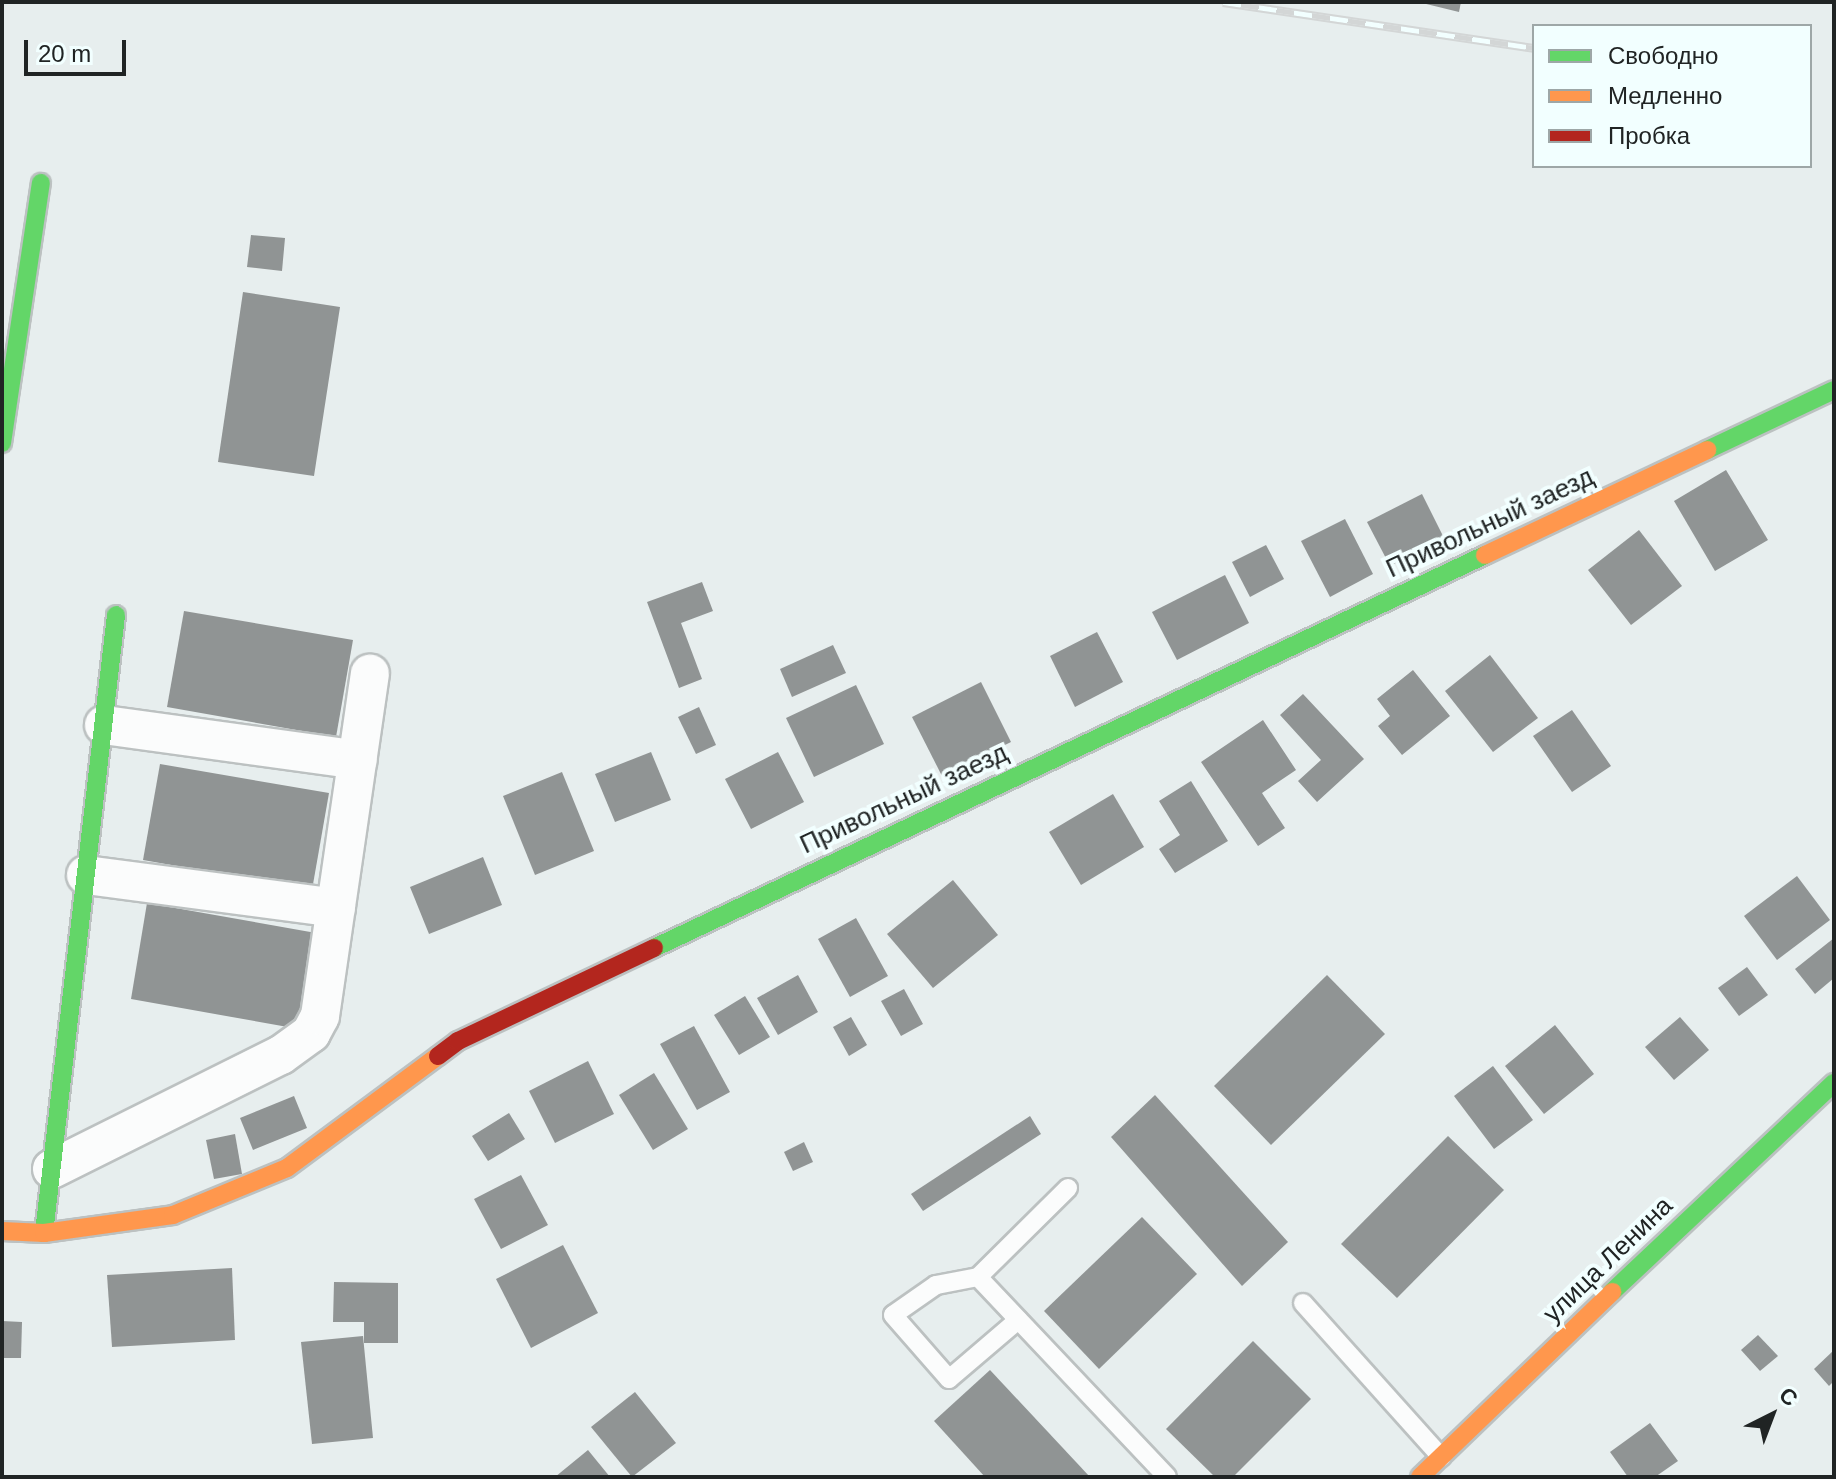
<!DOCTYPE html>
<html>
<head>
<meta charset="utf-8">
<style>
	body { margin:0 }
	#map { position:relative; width:1836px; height:1479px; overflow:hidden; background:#e7eeee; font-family:Helvetica,sans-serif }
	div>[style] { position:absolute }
	.building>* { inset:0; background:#909494 }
	.roads { filter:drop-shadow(2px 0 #bcc1c1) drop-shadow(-2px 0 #bcc1c1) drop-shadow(0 2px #bcc1c1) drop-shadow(0 -2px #bcc1c1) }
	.lane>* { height:18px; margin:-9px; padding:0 9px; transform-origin:9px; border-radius:9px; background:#fbfcfc }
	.street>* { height:38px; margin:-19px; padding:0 19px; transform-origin:19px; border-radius:19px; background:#fbfcfc }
	.fast>* { height:18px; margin:-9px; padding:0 9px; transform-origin:9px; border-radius:9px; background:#63d668 }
	.slow>* { height:18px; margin:-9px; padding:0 9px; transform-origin:9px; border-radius:9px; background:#ff974d }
	.jam>* { height:18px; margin:-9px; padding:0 9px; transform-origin:9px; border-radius:9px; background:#b3261e }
	.rail>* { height:9px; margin-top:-4.5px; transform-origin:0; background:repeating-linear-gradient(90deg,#f2ffff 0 18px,#d3d6d6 0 36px); box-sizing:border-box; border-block:2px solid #d3d6d6 }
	span { translate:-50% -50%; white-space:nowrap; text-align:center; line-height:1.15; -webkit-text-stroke:8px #f2ffff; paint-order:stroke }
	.street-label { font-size:26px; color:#202424 }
	.frame { position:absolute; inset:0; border:4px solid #202424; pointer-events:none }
	.legend { position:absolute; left:1532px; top:24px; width:280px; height:144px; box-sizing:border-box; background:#f2ffff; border:2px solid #9ea7a7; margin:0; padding:10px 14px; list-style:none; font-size:24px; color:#202424 }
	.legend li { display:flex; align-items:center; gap:16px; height:40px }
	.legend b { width:40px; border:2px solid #9ea7a7 }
	.north { position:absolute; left:1732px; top:1375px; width:80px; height:80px; -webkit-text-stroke:6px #f2ffff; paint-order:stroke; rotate:42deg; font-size:22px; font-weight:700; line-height:32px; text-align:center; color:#202424 }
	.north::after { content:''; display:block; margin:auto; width:28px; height:36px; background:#202424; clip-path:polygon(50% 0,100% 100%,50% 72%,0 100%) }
	.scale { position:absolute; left:24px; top:40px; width:102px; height:36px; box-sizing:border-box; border:4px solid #202424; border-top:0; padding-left:10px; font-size:24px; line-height:28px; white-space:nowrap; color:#202424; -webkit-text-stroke:6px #f2ffff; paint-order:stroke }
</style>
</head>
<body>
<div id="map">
	<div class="building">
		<i style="clip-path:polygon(1418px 2px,1461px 2px,1459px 12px)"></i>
		<i style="clip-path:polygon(251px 235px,285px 238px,282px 271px,247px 267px)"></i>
		<i style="clip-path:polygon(243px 292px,340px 307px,314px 476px,218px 462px)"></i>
		<i style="clip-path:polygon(1726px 470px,1768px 540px,1715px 571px,1674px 501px)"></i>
		<i style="clip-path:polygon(1422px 494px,1444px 538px,1390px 566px,1367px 522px)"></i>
		<i style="clip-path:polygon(1345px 519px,1373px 574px,1330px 597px,1301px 541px)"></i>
		<i style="clip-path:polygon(1639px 530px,1682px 586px,1631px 625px,1588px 570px)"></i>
		<i style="clip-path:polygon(1266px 545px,1284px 579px,1250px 597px,1232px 562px)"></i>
		<i style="clip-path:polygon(1225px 575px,1249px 623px,1177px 660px,1152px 612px)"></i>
		<i style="clip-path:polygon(702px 582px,713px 611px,681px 623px,702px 679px,679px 688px,647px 602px)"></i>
		<i style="clip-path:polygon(184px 611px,353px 640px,336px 737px,167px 707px)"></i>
		<i style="clip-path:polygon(1097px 632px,1123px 682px,1075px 707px,1050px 656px)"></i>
		<i style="clip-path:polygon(833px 645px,846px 673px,792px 697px,780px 669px)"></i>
		<i style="clip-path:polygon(1490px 655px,1538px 718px,1493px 752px,1445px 691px)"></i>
		<i style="clip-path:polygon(1413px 670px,1450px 716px,1402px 755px,1378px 726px,1390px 716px,1377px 699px)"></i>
		<i style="clip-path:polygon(981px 682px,1011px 742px,942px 776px,912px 717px)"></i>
		<i style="clip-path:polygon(856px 685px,884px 744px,814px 777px,786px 718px)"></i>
		<i style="clip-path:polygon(1303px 694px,1364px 759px,1317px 802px,1298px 781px,1321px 760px,1280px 715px)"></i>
		<i style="clip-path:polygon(699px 707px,716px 745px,696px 754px,678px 717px)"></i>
		<i style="clip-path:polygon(1572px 710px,1611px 766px,1572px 792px,1533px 736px)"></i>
		<i style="clip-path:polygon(1263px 720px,1296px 770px,1262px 793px,1285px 828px,1258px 846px,1201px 762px)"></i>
		<i style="clip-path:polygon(651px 752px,671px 800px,615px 822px,595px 774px)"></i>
		<i style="clip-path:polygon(778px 752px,804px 802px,751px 829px,725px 779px)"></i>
		<i style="clip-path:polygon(160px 764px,329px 793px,312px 890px,143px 860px)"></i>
		<i style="clip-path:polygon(562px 772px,594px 851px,535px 875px,503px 796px)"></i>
		<i style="clip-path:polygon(1191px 781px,1228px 841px,1175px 873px,1159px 849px,1180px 835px,1159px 801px)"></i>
		<i style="clip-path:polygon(1113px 794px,1144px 847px,1081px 885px,1049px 832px)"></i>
		<i style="clip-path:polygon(483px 857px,502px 905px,429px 934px,410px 887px)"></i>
		<i style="clip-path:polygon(1797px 876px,1830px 920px,1777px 960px,1744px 916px)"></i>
		<i style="clip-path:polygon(953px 880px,998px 935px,933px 988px,887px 934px)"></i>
		<i style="clip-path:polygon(147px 903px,316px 933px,299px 1029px,131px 999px)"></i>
		<i style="clip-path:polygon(856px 918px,888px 976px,850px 997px,818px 939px)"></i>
		<i style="clip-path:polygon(1834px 938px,1834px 978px,1815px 994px,1795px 969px)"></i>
		<i style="clip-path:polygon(1747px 967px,1768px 995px,1739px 1016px,1718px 988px)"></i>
		<i style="clip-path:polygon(798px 975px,818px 1012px,778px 1035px,757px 998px)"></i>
		<i style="clip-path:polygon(1327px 975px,1385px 1034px,1271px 1145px,1214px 1086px)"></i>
		<i style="clip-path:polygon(904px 989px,923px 1024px,901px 1036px,881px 1001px)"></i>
		<i style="clip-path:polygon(745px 996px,770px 1037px,739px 1055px,714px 1015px)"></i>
		<i style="clip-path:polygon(851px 1017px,867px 1045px,849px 1056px,833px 1027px)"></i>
		<i style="clip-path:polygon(1680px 1017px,1709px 1050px,1674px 1080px,1645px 1047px)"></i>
		<i style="clip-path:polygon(1555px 1025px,1594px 1074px,1544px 1114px,1505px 1066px)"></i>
		<i style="clip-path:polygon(694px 1026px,730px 1092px,697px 1110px,660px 1044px)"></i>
		<i style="clip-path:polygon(588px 1061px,614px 1114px,555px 1143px,529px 1091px)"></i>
		<i style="clip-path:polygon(1493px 1066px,1533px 1120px,1494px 1149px,1454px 1096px)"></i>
		<i style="clip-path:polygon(654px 1073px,688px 1129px,653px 1150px,619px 1095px)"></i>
		<i style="clip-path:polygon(1155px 1095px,1288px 1242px,1242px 1286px,1111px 1137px)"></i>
		<i style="clip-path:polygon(294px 1096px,307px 1128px,253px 1150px,240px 1118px)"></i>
		<i style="clip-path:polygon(509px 1113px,525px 1139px,488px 1161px,472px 1136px)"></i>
		<i style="clip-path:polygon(1030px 1116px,1041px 1134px,923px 1211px,911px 1194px)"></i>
		<i style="clip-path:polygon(235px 1134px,242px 1174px,214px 1179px,206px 1140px)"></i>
		<i style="clip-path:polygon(1448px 1136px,1504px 1190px,1397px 1298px,1341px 1244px)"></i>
		<i style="clip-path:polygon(804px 1142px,813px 1162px,793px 1171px,784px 1152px)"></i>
		<i style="clip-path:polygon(521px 1175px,548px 1225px,501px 1249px,474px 1199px)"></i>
		<i style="clip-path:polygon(1142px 1217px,1197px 1274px,1099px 1369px,1044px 1311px)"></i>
		<i style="clip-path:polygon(563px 1245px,598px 1313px,531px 1348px,496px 1279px)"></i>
		<i style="clip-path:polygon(232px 1268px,235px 1340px,112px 1347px,107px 1275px)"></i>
		<i style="clip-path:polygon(334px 1282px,398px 1283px,398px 1343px,364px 1343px,364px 1322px,333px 1322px)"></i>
		<i style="clip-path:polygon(2px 1321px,22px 1322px,21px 1358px,2px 1358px)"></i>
		<i style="clip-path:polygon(1758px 1335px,1778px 1356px,1760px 1371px,1741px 1350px)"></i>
		<i style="clip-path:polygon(363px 1336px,373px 1438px,312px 1444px,301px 1342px)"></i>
		<i style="clip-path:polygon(1253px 1341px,1311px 1399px,1233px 1477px,1215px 1477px,1166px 1429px)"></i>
		<i style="clip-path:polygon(1834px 1350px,1834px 1381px,1829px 1386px,1814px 1369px)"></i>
		<i style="clip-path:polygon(990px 1370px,1090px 1477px,985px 1477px,934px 1421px)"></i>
		<i style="clip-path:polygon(635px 1392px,676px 1443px,632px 1477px,591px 1427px)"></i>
		<i style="clip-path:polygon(1650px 1423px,1678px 1461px,1655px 1477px,1628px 1477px,1610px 1452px)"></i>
		<i style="clip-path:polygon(588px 1450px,610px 1477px,555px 1477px)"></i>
	</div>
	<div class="roads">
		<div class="lane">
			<i style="left:1068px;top:1188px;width:127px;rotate:135.3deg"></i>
			<i style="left:978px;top:1277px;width:275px;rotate:46.6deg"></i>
			<i style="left:978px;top:1277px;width:43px;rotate:169.2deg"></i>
			<i style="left:936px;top:1285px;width:52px;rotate:145.1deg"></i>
			<i style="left:893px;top:1315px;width:85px;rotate:48.8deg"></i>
			<i style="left:949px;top:1379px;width:91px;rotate:-40.5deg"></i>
			<i style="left:1303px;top:1303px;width:207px;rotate:48.1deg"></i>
		</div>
		<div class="street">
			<i style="left:104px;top:725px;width:256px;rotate:7.8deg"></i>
			<i style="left:86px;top:875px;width:252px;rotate:7.5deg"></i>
			<i style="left:52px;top:1169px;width:256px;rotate:-26.5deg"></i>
			<i style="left:281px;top:1055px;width:37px;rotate:-36deg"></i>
			<i style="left:311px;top:1033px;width:19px;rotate:-62deg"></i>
			<i style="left:320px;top:1016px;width:346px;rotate:-81.7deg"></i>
		</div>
		<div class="fast">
			<i style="left:2px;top:443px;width:263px;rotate:-81.5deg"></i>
			<i style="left:1707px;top:450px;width:140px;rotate:-25.3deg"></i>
			<i style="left:654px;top:948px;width:919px;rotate:-25.31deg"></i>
			<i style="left:44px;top:1233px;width:622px;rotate:-83.35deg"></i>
			<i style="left:1612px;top:1292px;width:305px;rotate:-43.3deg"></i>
		</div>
		<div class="slow">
			<i style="left:1485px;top:555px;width:246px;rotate:-25.3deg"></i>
			<i style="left:2px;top:1231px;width:42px;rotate:2.7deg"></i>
			<i style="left:44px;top:1233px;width:130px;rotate:-7.9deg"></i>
			<i style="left:173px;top:1215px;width:123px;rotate:-22.4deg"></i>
			<i style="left:287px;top:1168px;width:188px;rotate:-36.6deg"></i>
			<i style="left:1420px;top:1477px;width:267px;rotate:-43.9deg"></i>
		</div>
		<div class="jam">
			<i style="left:438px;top:1056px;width:25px;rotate:-37deg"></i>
			<i style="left:458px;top:1041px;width:217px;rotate:-25.4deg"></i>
		</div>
	</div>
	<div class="rail">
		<i style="left:1223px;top:2px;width:314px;rotate:8.4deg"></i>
	</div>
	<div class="street-label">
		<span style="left:1490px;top:523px;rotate:-25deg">Привольный заезд</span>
		<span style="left:904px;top:799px;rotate:-25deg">Привольный заезд</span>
		<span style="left:1608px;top:1260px;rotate:-44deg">улица Ленина</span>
	</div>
	<div class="frame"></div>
	<ul class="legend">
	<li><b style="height:10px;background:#63d668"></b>Свободно</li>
	<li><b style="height:10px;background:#ff974d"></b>Медленно</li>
	<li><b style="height:10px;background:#b3261e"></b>Пробка</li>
	</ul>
	<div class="north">С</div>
	<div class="scale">20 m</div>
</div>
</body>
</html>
